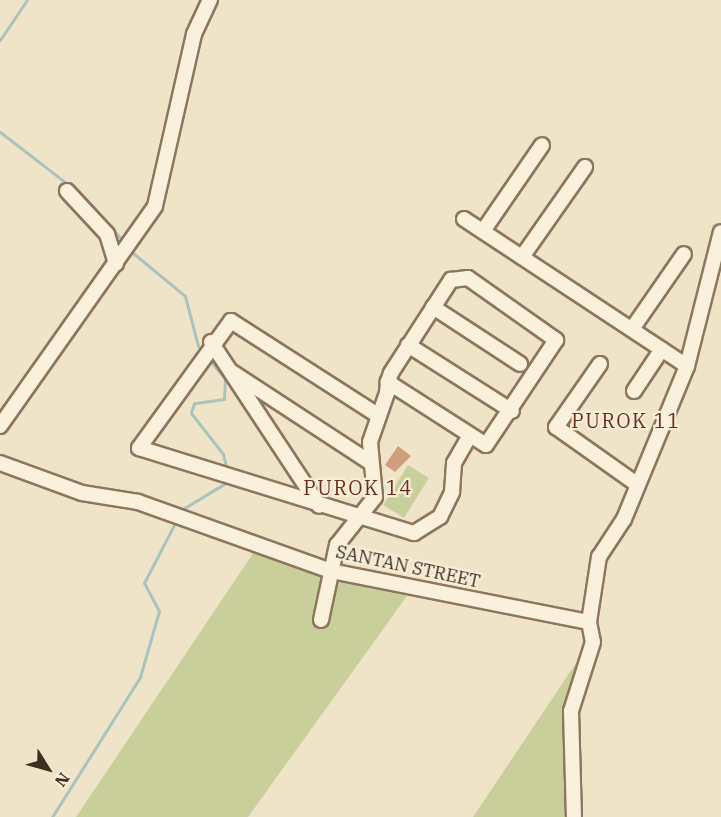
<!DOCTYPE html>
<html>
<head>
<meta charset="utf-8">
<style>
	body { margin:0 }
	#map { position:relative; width:721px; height:817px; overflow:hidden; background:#f0e4c8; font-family:"IBM Plex Serif",serif }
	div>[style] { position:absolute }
	.green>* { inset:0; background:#c9cf9b }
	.stream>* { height:3px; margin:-1.5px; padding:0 1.5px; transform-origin:1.5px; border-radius:1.5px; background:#a9c4bc }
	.building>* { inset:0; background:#cf9f7d }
	.roads { filter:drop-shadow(2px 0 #8d765c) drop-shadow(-2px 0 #8d765c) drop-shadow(0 2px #8d765c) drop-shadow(0 -2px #8d765c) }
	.street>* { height:14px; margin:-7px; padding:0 7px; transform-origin:7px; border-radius:7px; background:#faf1dc }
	span { translate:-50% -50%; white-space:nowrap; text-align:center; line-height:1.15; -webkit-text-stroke:4.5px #f7eed8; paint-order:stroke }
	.street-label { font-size:18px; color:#3d2e20 }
	.neighbourhood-label { font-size:20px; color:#6b2e1e; letter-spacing:1.5px }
	.north { position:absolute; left:18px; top:739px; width:60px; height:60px; -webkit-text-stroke:4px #f7eed8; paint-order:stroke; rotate:127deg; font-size:16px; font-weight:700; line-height:24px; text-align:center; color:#3d2e20 }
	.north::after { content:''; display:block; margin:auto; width:21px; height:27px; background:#3d2e20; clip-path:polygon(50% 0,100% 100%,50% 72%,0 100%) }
</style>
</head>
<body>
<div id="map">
	<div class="green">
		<i style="clip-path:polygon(408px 465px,429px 478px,404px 518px,383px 505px)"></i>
		<i style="clip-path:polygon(256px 549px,351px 584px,407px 596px,248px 817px,76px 817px)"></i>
		<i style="clip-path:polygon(580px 657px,563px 722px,568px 817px,473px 817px)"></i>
	</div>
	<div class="stream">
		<i style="left:0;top:40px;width:48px;rotate:-56deg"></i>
		<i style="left:0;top:132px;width:105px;rotate:37.6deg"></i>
		<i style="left:83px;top:196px;width:62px;rotate:48.3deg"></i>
		<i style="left:133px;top:253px;width:67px;rotate:39.6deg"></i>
		<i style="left:185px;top:296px;width:52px;rotate:75.4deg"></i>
		<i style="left:209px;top:359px;width:26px;rotate:51deg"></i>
		<i style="left:225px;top:379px;width:20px;rotate:93deg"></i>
		<i style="left:224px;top:399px;width:30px;rotate:172deg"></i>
		<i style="left:194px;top:403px;width:10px;rotate:107deg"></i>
		<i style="left:191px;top:413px;width:52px;rotate:52deg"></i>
		<i style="left:223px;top:454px;width:16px;rotate:76deg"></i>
		<i style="left:181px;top:510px;width:50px;rotate:-31.2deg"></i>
		<i style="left:52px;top:817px;width:165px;rotate:-57.8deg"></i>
		<i style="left:140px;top:677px;width:69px;rotate:-73.9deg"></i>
		<i style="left:159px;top:611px;width:32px;rotate:-118deg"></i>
		<i style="left:144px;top:583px;width:68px;rotate:-62.7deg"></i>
	</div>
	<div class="building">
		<i style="clip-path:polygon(398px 446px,411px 456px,395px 472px,385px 465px)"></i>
	</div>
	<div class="roads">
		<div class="street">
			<i style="left:67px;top:191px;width:59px;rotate:47.1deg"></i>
			<i style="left:107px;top:234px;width:31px;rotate:73deg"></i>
			<i style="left:464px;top:219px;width:267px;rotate:33.4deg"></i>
			<i style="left:483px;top:231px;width:104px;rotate:-55.5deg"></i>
			<i style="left:522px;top:257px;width:110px;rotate:-55deg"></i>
			<i style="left:433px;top:307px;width:104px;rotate:33.2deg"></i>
			<i style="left:632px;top:329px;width:91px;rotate:-55.3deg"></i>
			<i style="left:211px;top:342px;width:196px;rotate:56.6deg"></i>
			<i style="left:408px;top:345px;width:123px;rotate:32.4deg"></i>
			<i style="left:600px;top:364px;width:77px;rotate:124.9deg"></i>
			<i style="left:556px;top:427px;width:97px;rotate:35.3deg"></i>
			<i style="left:232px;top:372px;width:166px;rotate:33.2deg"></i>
			<i style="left:634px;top:391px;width:50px;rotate:-56.3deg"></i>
			<i style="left:379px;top:416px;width:176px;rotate:-147.3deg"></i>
			<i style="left:231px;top:321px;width:157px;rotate:125.9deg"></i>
			<i style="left:139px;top:448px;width:288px;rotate:17.2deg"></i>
			<i style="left:414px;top:533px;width:31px;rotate:-32deg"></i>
			<i style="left:440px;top:517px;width:28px;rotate:-64deg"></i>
			<i style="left:452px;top:492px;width:29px;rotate:-86deg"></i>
			<i style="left:454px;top:463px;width:30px;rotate:-60deg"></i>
			<i style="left:0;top:426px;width:269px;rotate:-54.8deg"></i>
			<i style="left:155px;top:206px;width:176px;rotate:-77.2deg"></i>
			<i style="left:194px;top:34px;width:38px;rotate:-65deg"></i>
			<i style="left:0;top:463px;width:87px;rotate:20.1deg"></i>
			<i style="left:82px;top:493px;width:57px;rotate:9.1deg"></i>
			<i style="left:138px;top:502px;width:205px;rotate:19.7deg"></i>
			<i style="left:331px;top:571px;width:263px;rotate:11.2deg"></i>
			<i style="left:589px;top:622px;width:20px;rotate:79deg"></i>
			<i style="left:593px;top:642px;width:72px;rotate:107.7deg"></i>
			<i style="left:571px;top:711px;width:106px;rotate:88.4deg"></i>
			<i style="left:321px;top:620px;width:77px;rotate:-78deg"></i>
			<i style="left:337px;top:545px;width:61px;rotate:-51.6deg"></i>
			<i style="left:375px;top:497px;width:55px;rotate:-95.2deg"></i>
			<i style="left:370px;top:442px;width:52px;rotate:-70.9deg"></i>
			<i style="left:387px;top:393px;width:11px;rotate:-85deg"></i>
			<i style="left:388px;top:382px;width:9px;rotate:-72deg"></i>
			<i style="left:391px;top:373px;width:111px;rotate:-57.2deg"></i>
			<i style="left:451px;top:280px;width:17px;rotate:-7deg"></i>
			<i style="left:468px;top:278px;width:108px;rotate:35.2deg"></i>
			<i style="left:556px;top:340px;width:126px;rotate:123.7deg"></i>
			<i style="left:486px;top:445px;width:117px;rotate:-147.3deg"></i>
			<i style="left:589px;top:622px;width:66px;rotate:-81.3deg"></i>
			<i style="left:599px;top:557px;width:45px;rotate:-56.7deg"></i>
			<i style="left:624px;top:519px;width:165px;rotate:-67.6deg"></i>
			<i style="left:687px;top:366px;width:138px;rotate:-75.8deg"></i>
		</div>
	</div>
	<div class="street-label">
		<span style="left:408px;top:567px;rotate:12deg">SANTAN STREET</span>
	</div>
	<div class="neighbourhood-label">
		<span style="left:626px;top:420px">PUROK 11</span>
		<span style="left:358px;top:487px">PUROK 14</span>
	</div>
	<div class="north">N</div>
</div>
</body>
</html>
